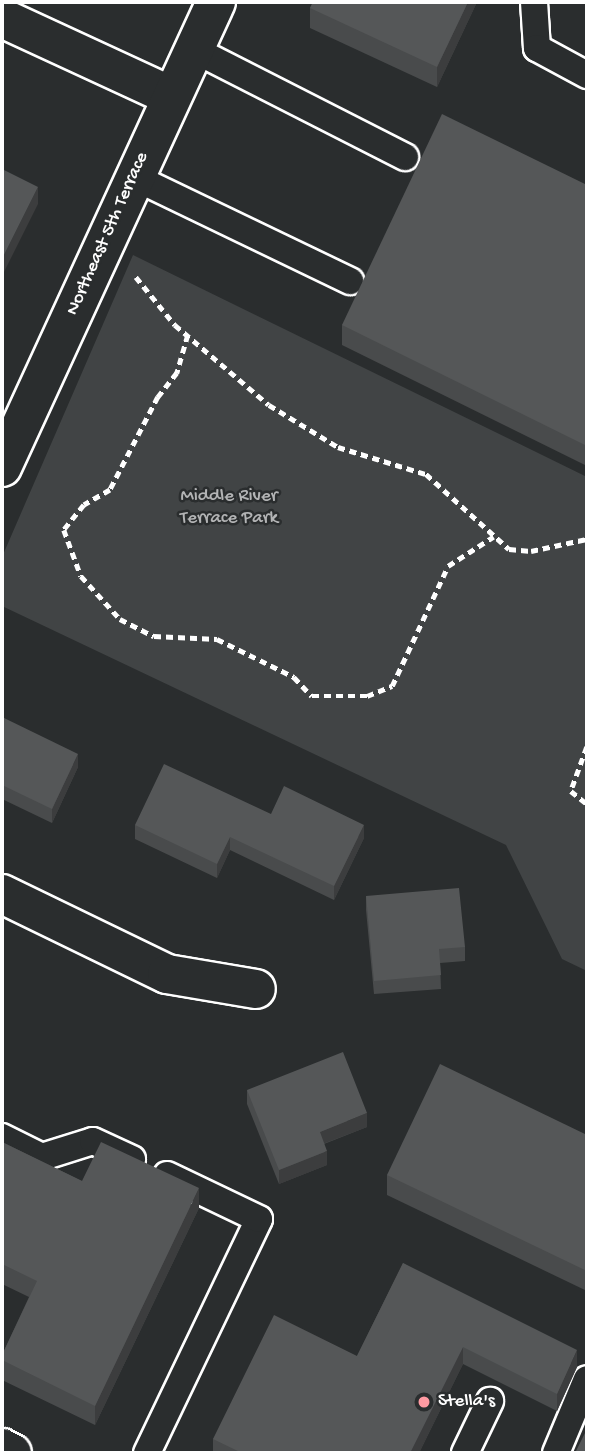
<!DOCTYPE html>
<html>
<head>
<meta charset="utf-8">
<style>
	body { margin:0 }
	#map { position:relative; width:589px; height:1455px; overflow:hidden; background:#2a2d2e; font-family:"Gochi Hand",sans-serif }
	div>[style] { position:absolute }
	.green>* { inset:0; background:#414445 }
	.path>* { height:4.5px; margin-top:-2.25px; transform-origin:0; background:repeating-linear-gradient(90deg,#fff 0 7px,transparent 0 12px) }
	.roads { filter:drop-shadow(2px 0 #fff) drop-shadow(-2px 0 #fff) drop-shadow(0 2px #fff) drop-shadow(0 -2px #fff) }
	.lane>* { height:26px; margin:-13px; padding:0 13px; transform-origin:13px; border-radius:13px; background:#2a2d2e }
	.street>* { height:38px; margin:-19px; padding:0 19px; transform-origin:19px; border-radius:19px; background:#2a2d2e }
	.secondary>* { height:38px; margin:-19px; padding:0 19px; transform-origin:19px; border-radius:19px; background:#2a2d2e }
	.wall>* { inset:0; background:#494b4c }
	.shaded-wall>* { inset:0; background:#3c3d3e }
	.building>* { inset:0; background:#555758 }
	.dots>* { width:19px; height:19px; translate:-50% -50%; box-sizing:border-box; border:4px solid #2a2d2e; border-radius:50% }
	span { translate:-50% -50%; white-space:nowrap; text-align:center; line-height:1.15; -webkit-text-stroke:5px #2a2d2e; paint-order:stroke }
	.street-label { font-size:19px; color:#fff }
	.park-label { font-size:19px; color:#b3b4b5 }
	.poi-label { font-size:19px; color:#fff }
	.left { translate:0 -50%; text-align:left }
	.frame { position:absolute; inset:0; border:4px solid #fff; pointer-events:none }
</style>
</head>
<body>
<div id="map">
	<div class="green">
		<i style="clip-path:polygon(133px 255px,587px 477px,587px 971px,562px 959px,506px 845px,2px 606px,2px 557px)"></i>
	</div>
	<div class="path">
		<i style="left:136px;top:277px;width:62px;rotate:50.9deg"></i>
		<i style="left:175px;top:325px;width:123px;rotate:40.4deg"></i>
		<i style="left:269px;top:405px;width:81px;rotate:31.3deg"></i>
		<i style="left:338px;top:447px;width:92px;rotate:17.1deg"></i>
		<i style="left:426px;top:474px;width:112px;rotate:42.1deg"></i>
		<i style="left:509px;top:549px;width:22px;rotate:5deg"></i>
		<i style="left:531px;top:551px;width:57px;rotate:-12.1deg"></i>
		<i style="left:188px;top:335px;width:40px;rotate:106deg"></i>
		<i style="left:177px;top:373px;width:31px;rotate:128deg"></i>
		<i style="left:158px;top:397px;width:105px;rotate:117.3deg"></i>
		<i style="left:110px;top:490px;width:30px;rotate:150deg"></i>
		<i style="left:84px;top:505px;width:32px;rotate:129deg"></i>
		<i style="left:64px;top:530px;width:49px;rotate:69.7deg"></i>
		<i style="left:81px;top:576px;width:58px;rotate:47.8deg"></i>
		<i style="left:120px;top:619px;width:38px;rotate:27deg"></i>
		<i style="left:154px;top:636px;width:63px;rotate:2.7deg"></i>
		<i style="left:217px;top:639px;width:86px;rotate:26.3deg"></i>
		<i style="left:294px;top:677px;width:26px;rotate:47deg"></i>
		<i style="left:312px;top:696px;width:55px"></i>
		<i style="left:367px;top:696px;width:27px;rotate:-22deg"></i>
		<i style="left:392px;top:686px;width:132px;rotate:-65deg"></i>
		<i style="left:448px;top:566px;width:54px;rotate:-32.8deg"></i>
		<i style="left:587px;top:747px;width:47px;rotate:110deg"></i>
		<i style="left:571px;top:791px;width:21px;rotate:39deg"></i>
	</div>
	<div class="roads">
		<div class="lane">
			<i style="left:534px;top:2px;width:46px;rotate:86.3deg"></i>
			<i style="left:537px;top:48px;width:57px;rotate:28.4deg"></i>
			<i style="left:193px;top:49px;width:238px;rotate:27deg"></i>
			<i style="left:134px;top:177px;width:240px;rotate:25.7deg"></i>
			<i style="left:2px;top:1137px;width:45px;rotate:26.6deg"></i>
			<i style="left:42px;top:1157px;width:53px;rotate:-17.4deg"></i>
			<i style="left:93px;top:1141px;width:43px;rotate:24.8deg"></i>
			<i style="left:147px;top:1453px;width:259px;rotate:-64.4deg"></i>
			<i style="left:259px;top:1219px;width:102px;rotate:-154.4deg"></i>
			<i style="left:465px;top:1453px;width:58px;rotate:-64.3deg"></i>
			<i style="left:556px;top:1453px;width:80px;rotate:-67.3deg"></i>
		</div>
		<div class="street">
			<i style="left:2px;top:18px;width:186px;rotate:24.8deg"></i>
			<i style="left:2px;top:467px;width:512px;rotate:-65.29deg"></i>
			<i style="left:2px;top:894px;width:183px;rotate:25.9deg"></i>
			<i style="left:167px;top:974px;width:90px;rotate:9.6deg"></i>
		</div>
		<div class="secondary">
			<i style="left:2px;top:1448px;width:11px;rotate:27deg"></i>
		</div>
	</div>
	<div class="wall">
		<i style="clip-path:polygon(313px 2px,477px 2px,437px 87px,310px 28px,310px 8px)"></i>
		<i style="clip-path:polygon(587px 185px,587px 466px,342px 345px,342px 325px)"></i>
		<i style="clip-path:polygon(2px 717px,78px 767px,52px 823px,2px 799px)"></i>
		<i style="clip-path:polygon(271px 814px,364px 838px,334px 900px,230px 850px,217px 878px,135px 839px,135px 825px)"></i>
		<i style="clip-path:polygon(366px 896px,465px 947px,465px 961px,440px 963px,441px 989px,374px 994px,366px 910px)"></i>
		<i style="clip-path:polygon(247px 1090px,367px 1127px,324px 1144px,327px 1165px,279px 1184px,247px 1104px)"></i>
		<i style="clip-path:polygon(587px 1135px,587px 1291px,387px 1195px,387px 1175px)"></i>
		<i style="clip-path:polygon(2px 1142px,82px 1181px,199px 1208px,95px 1425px,2px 1380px,2px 1355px,29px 1297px,2px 1284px)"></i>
		<i style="clip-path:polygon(403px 1263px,577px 1367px,557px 1411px,463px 1364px,419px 1453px,213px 1453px,213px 1439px,357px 1356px)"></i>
	</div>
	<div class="shaded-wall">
		<i style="clip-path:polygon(468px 2px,477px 2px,437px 87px,437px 67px)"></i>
		<i style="clip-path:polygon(38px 187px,38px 204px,2px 276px,2px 259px)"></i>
		<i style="clip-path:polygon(78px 754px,78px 767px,52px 823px,52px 809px)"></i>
		<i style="clip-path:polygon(364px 825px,364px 838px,334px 900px,334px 886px)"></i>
		<i style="clip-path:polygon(230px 837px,230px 850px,217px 878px,217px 864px)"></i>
		<i style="clip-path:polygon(367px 1113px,367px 1127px,320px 1145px,320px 1132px)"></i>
		<i style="clip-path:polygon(327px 1151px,327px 1165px,279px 1184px,279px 1170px)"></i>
		<i style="clip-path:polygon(199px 1188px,199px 1208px,95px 1425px,95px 1406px)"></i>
		<i style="clip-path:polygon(463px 1347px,463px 1364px,419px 1453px,410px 1453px)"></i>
		<i style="clip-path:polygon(577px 1350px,577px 1367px,557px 1411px,557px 1394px)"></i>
	</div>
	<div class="building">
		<i style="clip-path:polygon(313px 2px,468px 2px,437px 67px,310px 8px)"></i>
		<i style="clip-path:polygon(442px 114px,587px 185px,587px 446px,342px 325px)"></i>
		<i style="clip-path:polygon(2px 169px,38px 187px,2px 259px)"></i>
		<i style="clip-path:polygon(2px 717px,78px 754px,52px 809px,2px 785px)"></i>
		<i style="clip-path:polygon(164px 764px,271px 814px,284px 786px,364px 825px,334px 886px,230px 837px,217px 864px,135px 825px)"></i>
		<i style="clip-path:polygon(459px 888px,465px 947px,439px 949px,441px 975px,374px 981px,366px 896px)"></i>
		<i style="clip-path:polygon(343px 1052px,367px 1113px,320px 1132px,327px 1151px,279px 1170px,247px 1090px)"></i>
		<i style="clip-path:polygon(440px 1064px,587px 1135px,587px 1271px,387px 1175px)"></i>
		<i style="clip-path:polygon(2px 1142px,82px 1181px,101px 1142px,199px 1188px,95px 1406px,2px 1360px,2px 1355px,37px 1281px,2px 1264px)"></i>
		<i style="clip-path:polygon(403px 1263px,577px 1350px,557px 1394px,463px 1347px,410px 1453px,242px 1453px,213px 1439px,274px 1315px,357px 1356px)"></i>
		<i style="clip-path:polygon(587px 1429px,587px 1453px,575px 1453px)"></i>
	</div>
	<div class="dots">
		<i style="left:424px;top:1402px;background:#ff9aa2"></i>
	</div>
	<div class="street-label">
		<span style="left:108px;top:234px;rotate:-66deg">Northeast 5th Terrace</span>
	</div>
	<div class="park-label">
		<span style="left:229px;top:508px">Middle River<br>Terrace Park</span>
	</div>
	<div class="poi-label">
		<span class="left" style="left:438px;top:1402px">Stella's</span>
	</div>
	<div class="frame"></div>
</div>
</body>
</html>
